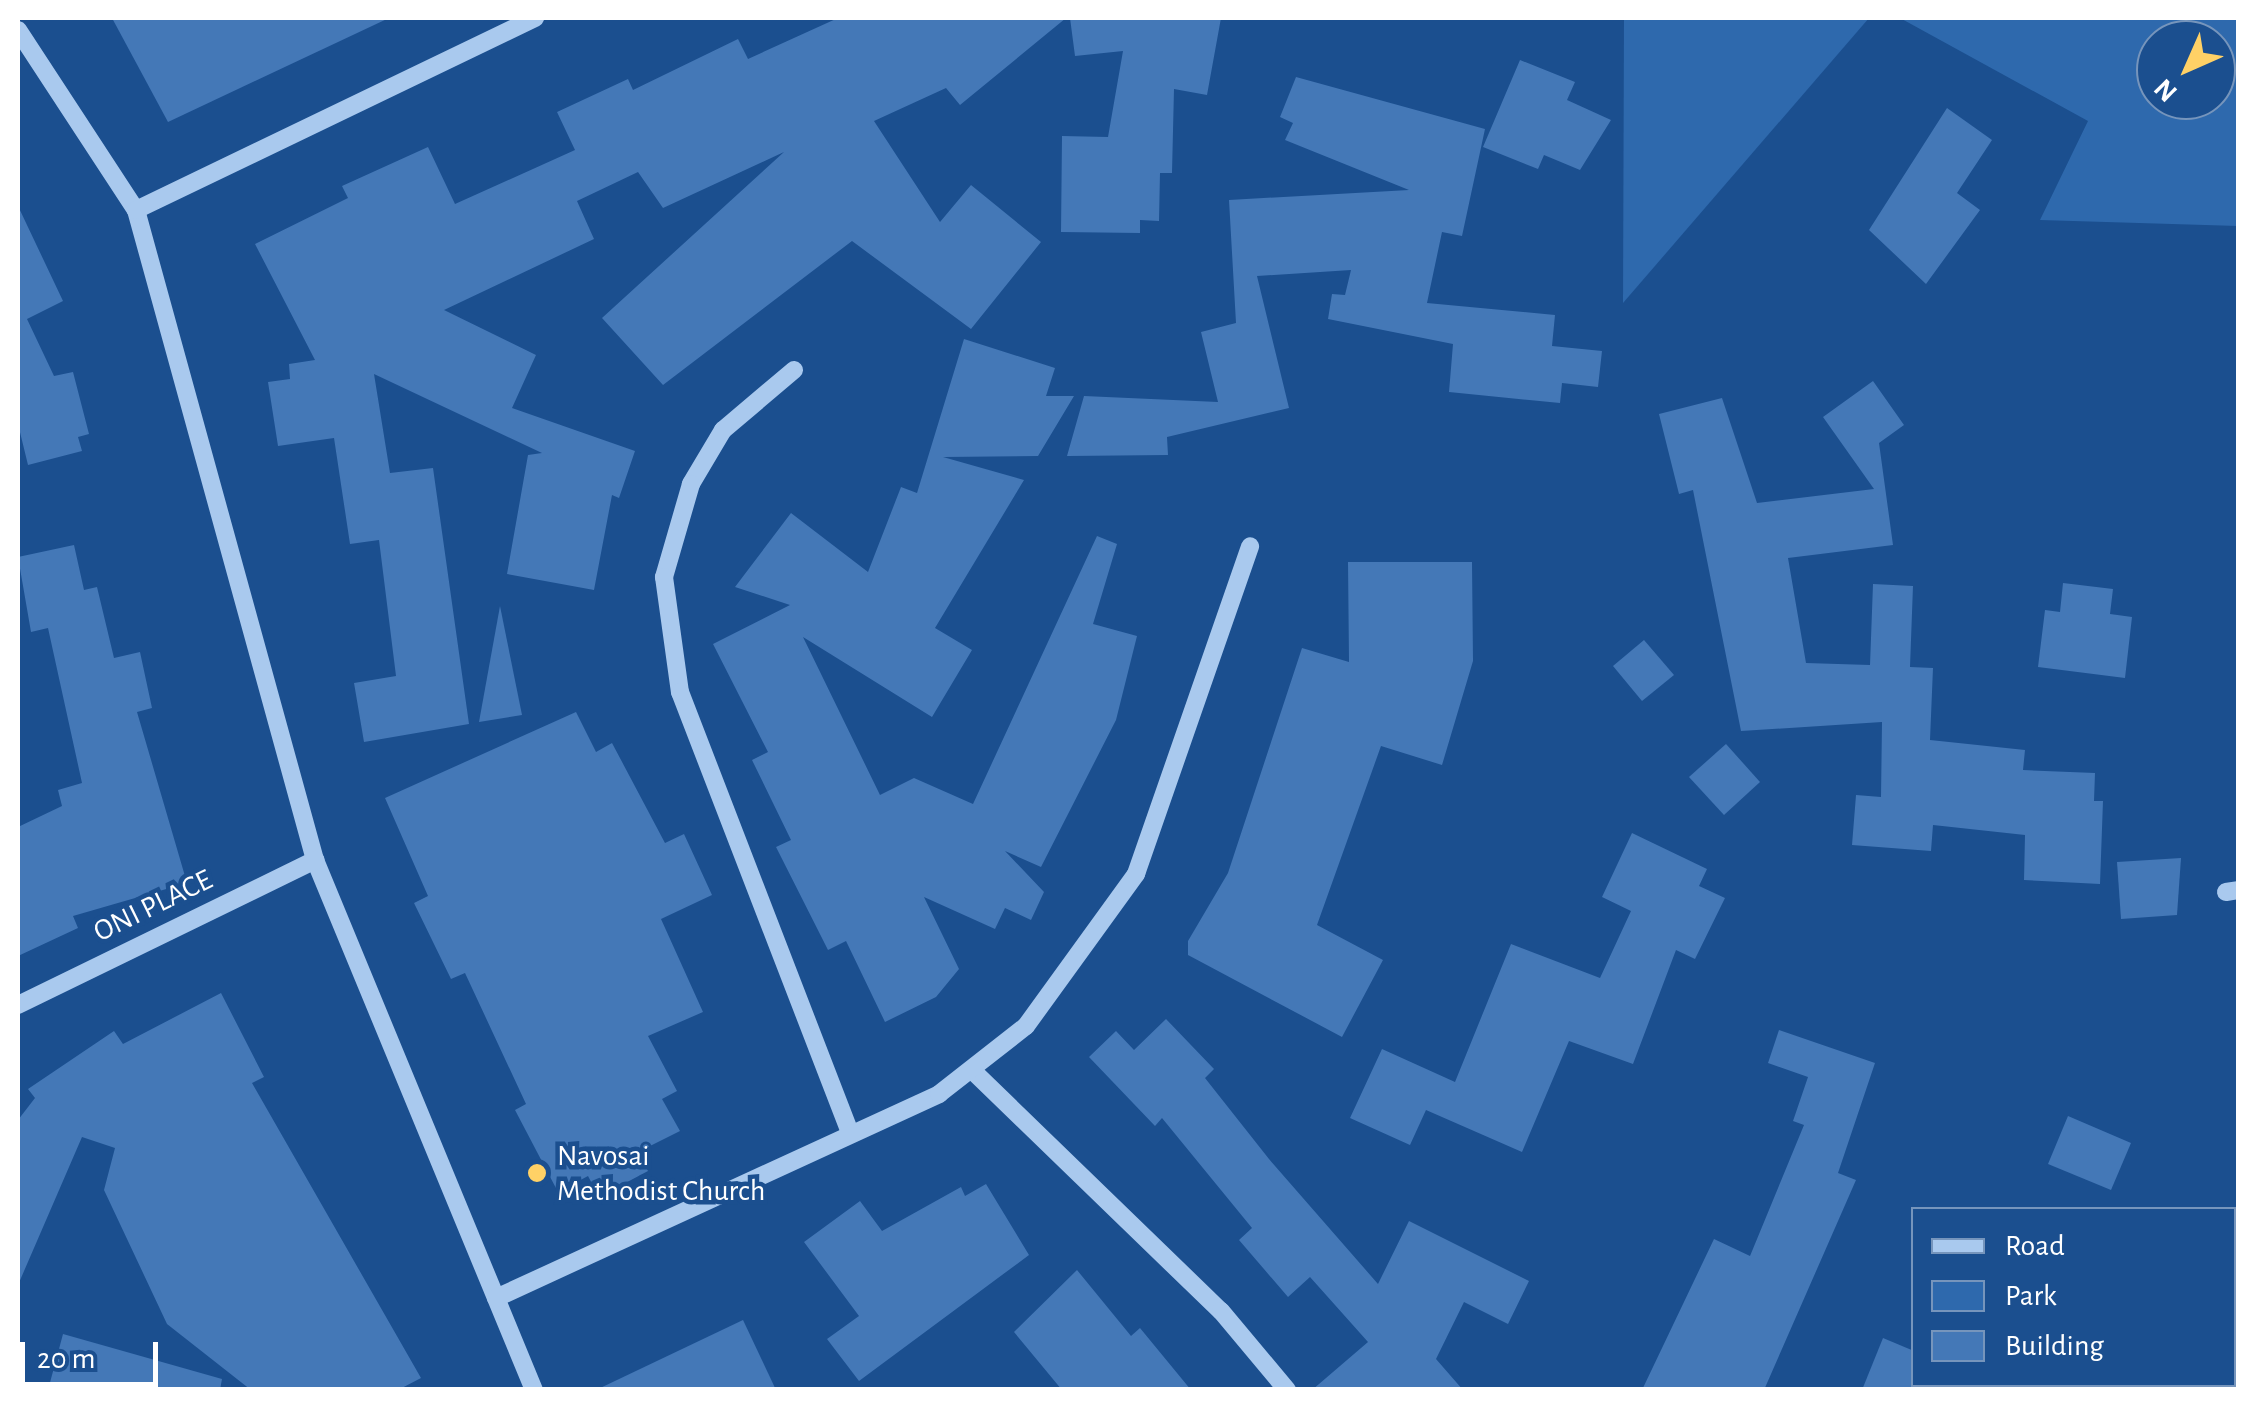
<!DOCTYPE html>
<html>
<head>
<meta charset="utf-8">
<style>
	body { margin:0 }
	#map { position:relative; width:2256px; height:1407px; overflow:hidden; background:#1b4f8f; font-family:"Alegreya Sans",sans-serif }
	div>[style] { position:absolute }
	.green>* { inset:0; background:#2e69ad }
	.building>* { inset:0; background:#4478b7 }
	.minor>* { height:18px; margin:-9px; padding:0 9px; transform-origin:9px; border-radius:9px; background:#a9c9ee }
	.dots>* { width:28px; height:28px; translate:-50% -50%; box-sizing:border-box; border:5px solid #1b4f8f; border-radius:50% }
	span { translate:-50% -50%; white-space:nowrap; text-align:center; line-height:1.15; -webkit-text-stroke:9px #1b4f8f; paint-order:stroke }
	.street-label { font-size:30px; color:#fff }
	.poi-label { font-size:30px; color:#fff }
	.left { translate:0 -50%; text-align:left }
	.frame { position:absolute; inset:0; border:20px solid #fff; pointer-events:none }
	.legend { position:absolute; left:1911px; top:1207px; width:325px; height:180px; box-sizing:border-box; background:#1b4f8f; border:2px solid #7695bc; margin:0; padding:12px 18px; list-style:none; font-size:30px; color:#fff }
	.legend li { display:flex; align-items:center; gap:20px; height:50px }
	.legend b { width:50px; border:2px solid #7695bc }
	.north { position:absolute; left:2136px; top:20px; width:100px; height:100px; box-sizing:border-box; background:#1b4f8f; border:2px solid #7695bc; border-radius:50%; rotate:225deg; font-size:28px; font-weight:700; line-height:40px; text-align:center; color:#fff }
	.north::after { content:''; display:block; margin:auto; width:35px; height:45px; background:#ffd166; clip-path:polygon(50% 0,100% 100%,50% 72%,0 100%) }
	.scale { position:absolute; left:20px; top:1342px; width:138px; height:45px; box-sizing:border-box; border:5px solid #fff; border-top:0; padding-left:12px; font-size:30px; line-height:35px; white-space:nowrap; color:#fff; -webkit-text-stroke:8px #1b4f8f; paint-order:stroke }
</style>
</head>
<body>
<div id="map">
	<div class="green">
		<i style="clip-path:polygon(1624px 18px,1869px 18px,1623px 303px)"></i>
		<i style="clip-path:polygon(evenodd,1900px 18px,2238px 18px,2238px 226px,2040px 220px,2088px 121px,1900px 18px,2156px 40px,2216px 40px,2216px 100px,2156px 100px,2156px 40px)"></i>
	</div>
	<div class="building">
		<i style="clip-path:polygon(112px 18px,389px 18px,168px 122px)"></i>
		<i style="clip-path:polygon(838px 18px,1066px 18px,960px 105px,946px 88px,874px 121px,940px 222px,971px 185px,1041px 242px,971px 329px,852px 241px,663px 385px,602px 318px,784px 152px,663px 208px,638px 172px,577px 201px,594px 239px,444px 310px,536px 355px,512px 408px,635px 451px,619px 498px,612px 495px,594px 590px,507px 574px,528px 455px,542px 453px,374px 374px,390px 473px,433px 468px,469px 724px,364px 742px,354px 683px,396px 676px,379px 540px,350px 544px,334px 438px,278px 446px,268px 382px,290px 379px,289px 364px,315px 360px,255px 244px,348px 198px,342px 186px,428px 147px,455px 204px,575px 150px,557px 112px,628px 79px,633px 90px,738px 39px,748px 59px)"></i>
		<i style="clip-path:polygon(1070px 18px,1221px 18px,1207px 95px,1174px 89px,1172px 173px,1160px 173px,1159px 221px,1140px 220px,1140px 233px,1061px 232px,1062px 136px,1108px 137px,1123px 51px,1075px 56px)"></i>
		<i style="clip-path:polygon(1520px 60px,1575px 82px,1567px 100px,1611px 120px,1580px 170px,1544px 155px,1538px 169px,1483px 147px)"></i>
		<i style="clip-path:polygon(1296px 77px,1485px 129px,1462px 236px,1442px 232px,1427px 303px,1555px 315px,1552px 346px,1602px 351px,1598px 387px,1562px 383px,1560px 403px,1449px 392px,1453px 344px,1328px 319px,1332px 294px,1345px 295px,1351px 270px,1257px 276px,1289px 408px,1167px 437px,1168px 455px,1067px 456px,1084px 396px,1218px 402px,1201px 332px,1236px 323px,1229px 200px,1409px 190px,1285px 140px,1293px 123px,1280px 117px)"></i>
		<i style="clip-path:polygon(1947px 108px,1992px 140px,1957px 193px,1980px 210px,1926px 284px,1869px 230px)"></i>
		<i style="clip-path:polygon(18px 206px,63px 301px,27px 319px,54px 376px,73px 372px,89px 434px,78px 437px,82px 451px,28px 465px,18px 424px)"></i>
		<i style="clip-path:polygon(964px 339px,1055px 368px,1046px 396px,1074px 396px,1038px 456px,943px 457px,1024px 480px,935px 628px,972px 650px,932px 717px,803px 637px,880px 795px,914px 778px,973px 804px,1097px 536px,1117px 544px,1093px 624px,1137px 636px,1116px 720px,1041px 867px,1005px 851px,1044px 892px,1031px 920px,1005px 908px,995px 929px,924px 897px,959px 969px,936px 997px,885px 1022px,846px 941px,828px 950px,776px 847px,791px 840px,752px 760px,768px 752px,713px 644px,790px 605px,735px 587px,791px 513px,868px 572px,901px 487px,917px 493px)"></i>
		<i style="clip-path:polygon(1873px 381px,1904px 425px,1879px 443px,1893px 545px,1788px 558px,1806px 663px,1870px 665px,1873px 584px,1913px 586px,1910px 667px,1933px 668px,1930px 740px,2025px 750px,2023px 770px,2095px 773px,2094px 801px,2103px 801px,2100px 884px,2024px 880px,2025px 835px,1933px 825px,1931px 851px,1852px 845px,1856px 795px,1881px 797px,1882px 722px,1741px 731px,1693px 490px,1679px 494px,1659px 414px,1722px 398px,1757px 503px,1874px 489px,1823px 417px)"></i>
		<i style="clip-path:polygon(74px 545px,84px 590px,97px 587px,114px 658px,140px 652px,152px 708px,137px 712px,187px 883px,73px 916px,78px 928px,18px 956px,18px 827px,62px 806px,58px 790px,82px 783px,48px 628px,31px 632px,18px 557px)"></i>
		<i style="clip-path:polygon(1348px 562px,1472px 562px,1473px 661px,1442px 765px,1381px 746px,1317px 925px,1383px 960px,1342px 1037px,1188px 955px,1188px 941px,1228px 873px,1302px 648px,1349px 662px)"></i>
		<i style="clip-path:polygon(2063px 583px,2113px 589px,2110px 614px,2132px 617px,2125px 678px,2038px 667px,2045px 610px,2060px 612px)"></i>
		<i style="clip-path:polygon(500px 606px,522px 715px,479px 722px)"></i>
		<i style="clip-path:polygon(1644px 640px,1674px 675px,1642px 701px,1613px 666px)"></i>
		<i style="clip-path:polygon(576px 712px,596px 752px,612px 743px,665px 843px,684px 834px,712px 895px,661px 919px,703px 1012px,648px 1036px,677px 1091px,662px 1099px,680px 1131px,638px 1152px,648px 1171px,599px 1197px,588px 1176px,558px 1192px,515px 1110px,526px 1104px,465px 973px,451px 979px,414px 903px,428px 896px,385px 798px)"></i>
		<i style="clip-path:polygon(1726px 744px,1760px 782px,1724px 815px,1689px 777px)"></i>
		<i style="clip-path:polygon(1632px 833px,1707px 869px,1699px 886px,1725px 898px,1695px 959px,1676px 950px,1633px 1064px,1569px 1041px,1522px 1152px,1426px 1110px,1410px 1145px,1350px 1118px,1382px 1049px,1455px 1082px,1511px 944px,1600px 978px,1631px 911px,1602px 897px)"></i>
		<i style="clip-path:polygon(2181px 858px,2177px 915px,2121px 919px,2117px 862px)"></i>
		<i style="clip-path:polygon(221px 993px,264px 1077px,252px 1083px,421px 1378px,398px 1390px,251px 1390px,167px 1324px,104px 1190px,115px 1148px,82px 1137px,18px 1285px,18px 1120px,35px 1098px,28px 1089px,114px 1031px,123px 1044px)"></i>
		<i style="clip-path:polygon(1166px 1019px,1214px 1069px,1205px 1078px,1269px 1159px,1378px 1284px,1409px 1221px,1529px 1281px,1508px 1324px,1464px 1302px,1436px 1359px,1463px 1390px,1312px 1390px,1368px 1342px,1310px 1277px,1288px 1297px,1239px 1240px,1252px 1228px,1162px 1118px,1155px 1126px,1089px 1057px,1116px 1031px,1134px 1050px)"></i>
		<i style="clip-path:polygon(1779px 1030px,1875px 1063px,1838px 1173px,1856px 1180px,1764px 1390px,1642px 1390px,1714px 1239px,1750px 1256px,1804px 1125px,1793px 1121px,1808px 1077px,1768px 1063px)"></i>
		<i style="clip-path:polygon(2068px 1116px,2131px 1143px,2111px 1190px,2048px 1164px)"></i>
		<i style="clip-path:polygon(986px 1184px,1029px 1255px,859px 1381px,827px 1339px,859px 1316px,804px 1242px,860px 1201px,882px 1231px,961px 1187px,965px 1196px)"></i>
		<i style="clip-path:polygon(1077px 1270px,1131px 1336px,1140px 1328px,1191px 1390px,1062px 1390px,1014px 1332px)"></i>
		<i style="clip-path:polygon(743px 1320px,776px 1390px,596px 1390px)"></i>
		<i style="clip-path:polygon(63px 1334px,222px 1379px,220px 1390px,48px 1390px)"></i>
		<i style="clip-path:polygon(1883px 1338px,1914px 1351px,1914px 1390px,1862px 1390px)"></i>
	</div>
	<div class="minor">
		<i style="left:18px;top:30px;width:215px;rotate:56.8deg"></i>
		<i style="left:136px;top:210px;width:674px;rotate:74.6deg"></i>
		<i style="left:315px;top:860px;width:573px;rotate:67.55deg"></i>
		<i style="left:136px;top:210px;width:443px;rotate:-25.7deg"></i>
		<i style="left:794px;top:370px;width:93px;rotate:139.8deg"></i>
		<i style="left:723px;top:430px;width:63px;rotate:120.7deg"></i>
		<i style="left:691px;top:484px;width:97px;rotate:106.2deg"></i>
		<i style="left:664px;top:577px;width:116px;rotate:82.1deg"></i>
		<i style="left:680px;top:692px;width:473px;rotate:68.9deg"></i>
		<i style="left:2226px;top:892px;width:12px;rotate:-9deg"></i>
		<i style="left:18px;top:1005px;width:331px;rotate:-26deg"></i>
		<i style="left:974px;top:1072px;width:344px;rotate:44.1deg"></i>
		<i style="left:1221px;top:1311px;width:103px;rotate:50.1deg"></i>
		<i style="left:496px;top:1298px;width:488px;rotate:-24.7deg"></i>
		<i style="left:939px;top:1094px;width:110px;rotate:-38deg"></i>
		<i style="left:1026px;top:1026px;width:188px;rotate:-54.1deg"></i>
		<i style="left:1136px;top:874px;width:347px;rotate:-70.8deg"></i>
	</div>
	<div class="dots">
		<i style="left:537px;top:1173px;background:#ffd166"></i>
	</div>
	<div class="street-label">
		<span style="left:153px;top:906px;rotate:-26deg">ONI PLACE</span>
	</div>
	<div class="poi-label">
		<span class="left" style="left:557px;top:1173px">Navosai<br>Methodist Church</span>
	</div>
	<div class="frame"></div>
	<ul class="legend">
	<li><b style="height:12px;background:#a9c9ee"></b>Road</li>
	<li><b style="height:28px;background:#2e69ad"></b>Park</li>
	<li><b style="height:28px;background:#4478b7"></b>Building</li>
	</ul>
	<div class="north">N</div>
	<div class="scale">20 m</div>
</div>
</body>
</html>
